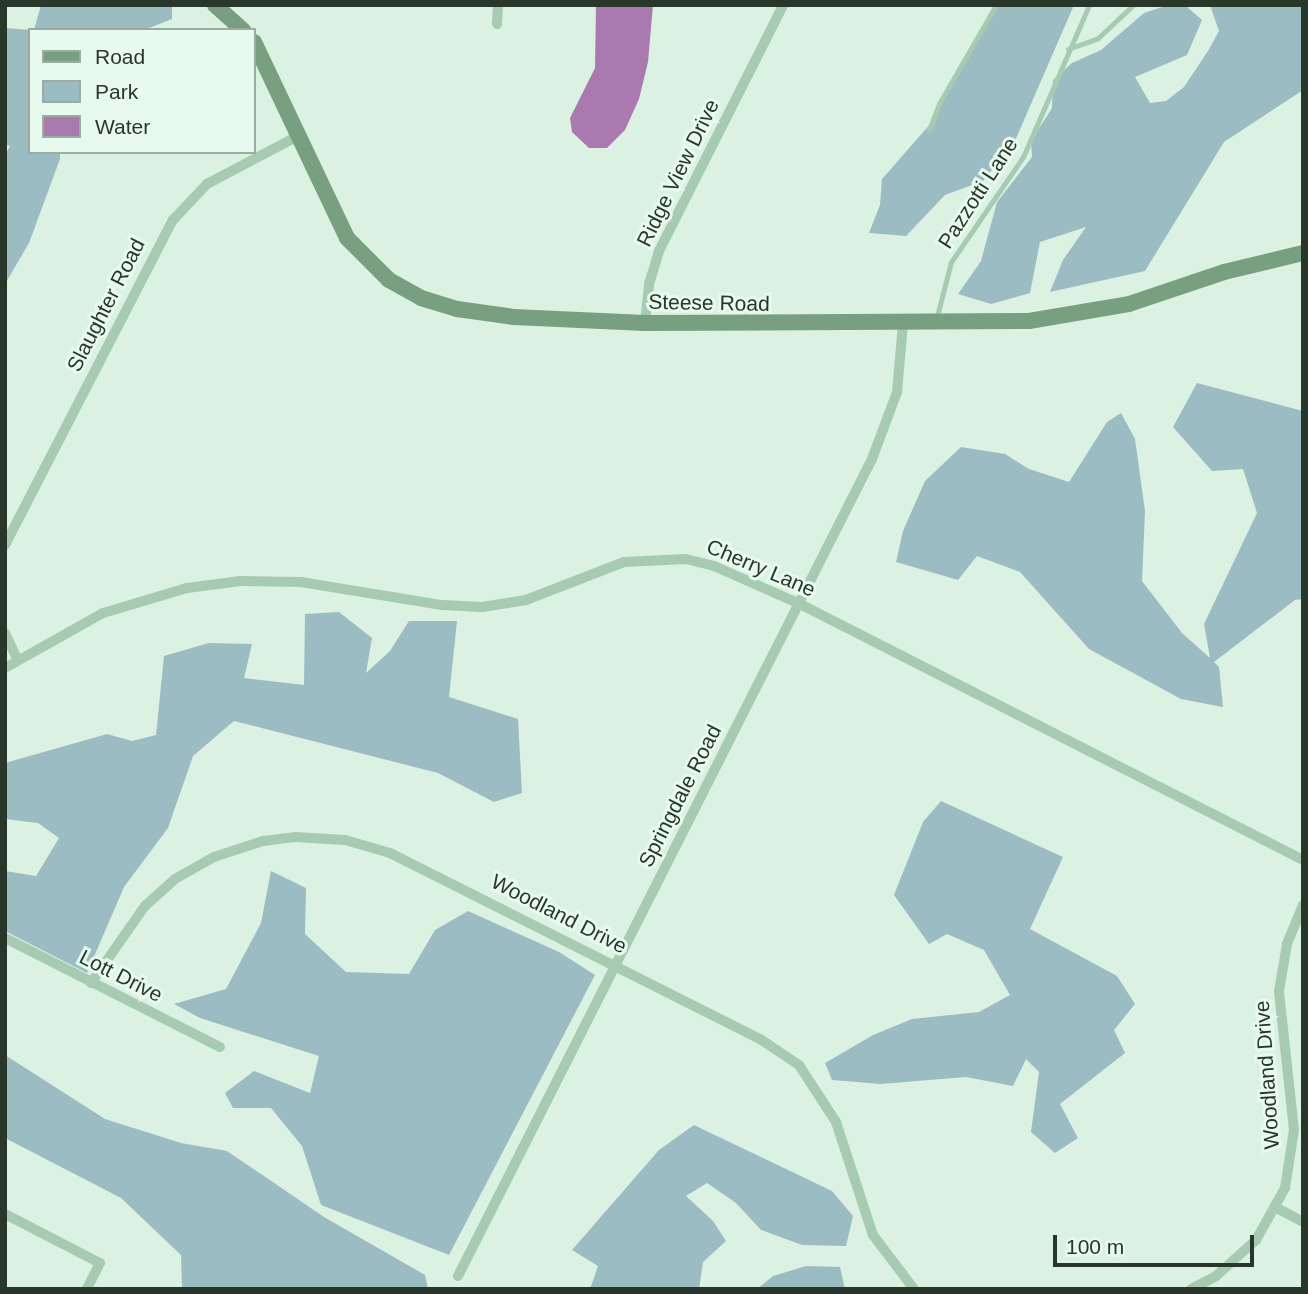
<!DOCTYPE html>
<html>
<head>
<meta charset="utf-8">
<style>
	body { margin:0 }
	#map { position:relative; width:1308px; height:1294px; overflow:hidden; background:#dbf2e3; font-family:Arial,sans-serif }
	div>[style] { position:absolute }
	.green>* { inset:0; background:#9bbcc2 }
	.water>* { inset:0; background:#a979b0 }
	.lane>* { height:5px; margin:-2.5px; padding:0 2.5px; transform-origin:2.5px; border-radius:2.5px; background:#a7cbb1 }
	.street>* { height:10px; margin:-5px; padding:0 5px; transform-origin:5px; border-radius:5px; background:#a7cbb1 }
	.secondary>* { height:16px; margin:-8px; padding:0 8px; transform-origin:8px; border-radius:8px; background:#789f7f }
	span { translate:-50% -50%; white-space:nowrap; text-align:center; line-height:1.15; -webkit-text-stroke:6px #e8faee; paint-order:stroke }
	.street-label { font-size:21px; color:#28372a }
	.frame { position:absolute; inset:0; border:7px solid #28372a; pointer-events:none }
	.legend { position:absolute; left:28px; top:28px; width:228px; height:126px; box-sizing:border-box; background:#e8faee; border:2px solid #9baca0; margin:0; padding:9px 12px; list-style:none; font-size:21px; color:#28372a }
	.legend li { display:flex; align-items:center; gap:14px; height:35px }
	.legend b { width:35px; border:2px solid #9baca0 }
	.scale { position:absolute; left:1053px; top:1235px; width:201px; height:32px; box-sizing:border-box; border:4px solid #28372a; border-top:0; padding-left:9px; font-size:21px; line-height:24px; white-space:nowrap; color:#28372a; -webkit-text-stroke:5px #e8faee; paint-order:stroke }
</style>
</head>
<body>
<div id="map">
	<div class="green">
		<i style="clip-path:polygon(41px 5px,172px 5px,172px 19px,144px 30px,34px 30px)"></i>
		<i style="clip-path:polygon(996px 5px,1074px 5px,1014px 143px,983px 181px,945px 195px,906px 236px,869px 233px,880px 205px,882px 179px,932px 122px)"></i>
		<i style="clip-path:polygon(1168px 5px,1185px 5px,1202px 20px,1187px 55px,1135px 77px,1150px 103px,1166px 101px,1184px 87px,1208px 51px,1219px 31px,1210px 5px,1303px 5px,1303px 90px,1224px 142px,1145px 271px,1050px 292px,1063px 260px,1086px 227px,1040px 242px,1030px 293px,991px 304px,958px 294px,981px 261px,997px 202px,1032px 157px,1031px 141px,1052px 108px,1053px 80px,1072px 63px,1101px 50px,1144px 13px)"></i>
		<i style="clip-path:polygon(5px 28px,32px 30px,30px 152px,60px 152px,60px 159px,29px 243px,5px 284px,5px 155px,10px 146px,5px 144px)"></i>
		<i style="clip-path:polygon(1197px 383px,1303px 411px,1303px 599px,1295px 600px,1214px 662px,1219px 667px,1223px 707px,1181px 699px,1089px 649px,1020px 572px,977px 556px,958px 580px,896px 562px,903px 531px,925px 481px,961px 447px,1005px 454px,1029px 469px,1069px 482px,1107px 422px,1121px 413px,1135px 439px,1145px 511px,1142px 581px,1182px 633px,1210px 658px,1204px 624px,1257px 513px,1243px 469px,1212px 471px,1173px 427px)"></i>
		<i style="clip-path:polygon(339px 612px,372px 638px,366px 673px,390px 651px,409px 621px,457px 621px,449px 697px,518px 719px,522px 793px,494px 802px,438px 773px,234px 721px,193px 756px,168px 828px,124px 887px,87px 973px,5px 931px,5px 871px,36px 876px,59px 838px,38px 823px,5px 819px,5px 763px,107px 734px,132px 741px,156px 735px,164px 656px,209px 643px,252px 644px,244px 678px,304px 685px,305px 614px)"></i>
		<i style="clip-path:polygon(941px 801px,1063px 857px,1030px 929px,1117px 976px,1135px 1004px,1114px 1030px,1125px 1053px,1060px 1104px,1078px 1138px,1055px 1153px,1031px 1132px,1039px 1072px,1026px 1059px,1013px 1086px,966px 1077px,881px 1084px,832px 1080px,825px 1063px,873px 1035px,912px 1019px,979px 1012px,1010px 995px,984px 950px,947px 934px,929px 944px,894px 895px,923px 822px)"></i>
		<i style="clip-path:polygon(271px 871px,306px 888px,305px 934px,346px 972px,409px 974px,435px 930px,468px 911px,559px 952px,595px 975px,449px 1255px,321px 1205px,302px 1146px,271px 1108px,233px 1108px,225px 1093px,254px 1071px,310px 1093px,319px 1056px,200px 1018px,174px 1004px,226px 989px,261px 923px)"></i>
		<i style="clip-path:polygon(5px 1055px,105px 1119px,181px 1143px,227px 1151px,324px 1217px,425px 1275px,428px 1289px,182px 1289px,181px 1255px,121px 1198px,5px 1138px)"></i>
		<i style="clip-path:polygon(694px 1125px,832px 1191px,853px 1216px,846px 1246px,802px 1245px,761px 1230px,736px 1203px,707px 1183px,686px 1196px,713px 1221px,726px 1241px,703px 1262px,699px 1289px,590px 1289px,598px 1266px,572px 1250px,659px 1150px)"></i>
		<i style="clip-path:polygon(806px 1266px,840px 1267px,845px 1289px,757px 1289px,773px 1276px)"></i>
	</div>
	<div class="water">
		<i style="clip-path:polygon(596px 5px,653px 5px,648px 62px,639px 99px,625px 130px,607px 148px,589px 148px,572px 132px,570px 118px,595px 68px)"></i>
	</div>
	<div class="lane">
		<i style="left:1068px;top:49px;width:32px;rotate:-20deg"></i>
		<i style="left:1098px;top:38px;width:48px;rotate:-43.3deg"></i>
		<i style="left:929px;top:130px;width:30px;rotate:-69deg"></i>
		<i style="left:940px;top:102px;width:112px;rotate:-60deg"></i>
		<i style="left:936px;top:320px;width:60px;rotate:-75.5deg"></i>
		<i style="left:951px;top:262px;width:127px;rotate:-55.6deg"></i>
		<i style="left:1023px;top:157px;width:166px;rotate:-66.5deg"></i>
	</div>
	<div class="street">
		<i style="left:497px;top:24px;width:19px;rotate:-87deg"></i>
		<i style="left:645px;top:323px;width:39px;rotate:-84deg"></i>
		<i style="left:649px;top:284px;width:34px;rotate:-73deg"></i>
		<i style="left:659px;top:251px;width:275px;rotate:-63.2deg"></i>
		<i style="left:5px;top:545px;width:366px;rotate:-62.7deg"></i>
		<i style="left:173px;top:220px;width:50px;rotate:-46.6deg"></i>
		<i style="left:207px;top:184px;width:103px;rotate:-27.8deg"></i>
		<i style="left:5px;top:633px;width:29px;rotate:65deg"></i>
		<i style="left:5px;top:668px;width:112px;rotate:-29.3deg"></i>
		<i style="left:103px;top:613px;width:88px;rotate:-16.6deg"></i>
		<i style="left:187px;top:588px;width:54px;rotate:-7.4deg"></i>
		<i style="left:241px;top:581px;width:60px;rotate:1deg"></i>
		<i style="left:301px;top:582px;width:143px;rotate:9.3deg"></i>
		<i style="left:442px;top:605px;width:40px;rotate:2.9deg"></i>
		<i style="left:482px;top:607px;width:45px;rotate:-9deg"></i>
		<i style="left:526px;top:600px;width:105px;rotate:-21.2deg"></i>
		<i style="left:624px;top:562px;width:62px;rotate:-2.8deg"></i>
		<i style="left:686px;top:559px;width:29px;rotate:14deg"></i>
		<i style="left:714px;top:566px;width:92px;rotate:23.8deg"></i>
		<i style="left:798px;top:603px;width:567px;rotate:26.97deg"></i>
		<i style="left:5px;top:938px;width:241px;rotate:26.9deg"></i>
		<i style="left:91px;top:983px;width:94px;rotate:-55deg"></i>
		<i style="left:145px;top:906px;width:40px;rotate:-42deg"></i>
		<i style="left:175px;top:879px;width:45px;rotate:-29.4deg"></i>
		<i style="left:214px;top:857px;width:52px;rotate:-18.1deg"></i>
		<i style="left:263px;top:841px;width:32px;rotate:-7deg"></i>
		<i style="left:295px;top:837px;width:50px;rotate:3.4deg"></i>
		<i style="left:345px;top:840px;width:47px;rotate:16.1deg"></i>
		<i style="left:390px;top:853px;width:414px;rotate:26.7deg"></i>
		<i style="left:760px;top:1039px;width:47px;rotate:33.7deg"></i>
		<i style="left:799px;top:1065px;width:68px;rotate:57deg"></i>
		<i style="left:836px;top:1122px;width:119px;rotate:71.9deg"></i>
		<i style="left:873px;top:1235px;width:68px;rotate:52.8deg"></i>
		<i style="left:1275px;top:1207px;width:32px;rotate:28deg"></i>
		<i style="left:5px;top:1214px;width:107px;rotate:27.3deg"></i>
		<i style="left:100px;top:1263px;width:29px;rotate:117deg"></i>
		<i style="left:458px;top:1276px;width:916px;rotate:-63.13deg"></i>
		<i style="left:872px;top:459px;width:72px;rotate:-69.5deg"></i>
		<i style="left:897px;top:392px;width:68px;rotate:-85deg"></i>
		<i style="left:1191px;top:1289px;width:28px;rotate:-27deg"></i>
		<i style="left:1216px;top:1276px;width:54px;rotate:-42deg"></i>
		<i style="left:1256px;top:1240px;width:60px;rotate:-60.9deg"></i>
		<i style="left:1285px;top:1188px;width:59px;rotate:-81.2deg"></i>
		<i style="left:1294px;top:1130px;width:140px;rotate:-96.2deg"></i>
		<i style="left:1279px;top:991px;width:48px;rotate:-80.3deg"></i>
		<i style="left:1287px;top:944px;width:42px;rotate:-67.7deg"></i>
	</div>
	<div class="secondary">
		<i style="left:215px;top:5px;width:38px;rotate:42deg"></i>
		<i style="left:254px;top:42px;width:217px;rotate:64.6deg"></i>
		<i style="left:347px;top:238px;width:59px;rotate:45deg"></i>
		<i style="left:389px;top:280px;width:37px;rotate:29deg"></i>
		<i style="left:421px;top:298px;width:38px;rotate:17deg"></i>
		<i style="left:457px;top:309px;width:58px;rotate:8deg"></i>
		<i style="left:514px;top:317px;width:131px;rotate:2.6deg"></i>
		<i style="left:645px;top:323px;width:384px;rotate:-0.3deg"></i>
		<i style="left:1029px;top:321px;width:101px;rotate:-9.6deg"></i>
		<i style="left:1129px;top:304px;width:100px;rotate:-18.6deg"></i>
		<i style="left:1224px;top:272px;width:81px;rotate:-13.5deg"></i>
	</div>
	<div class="street-label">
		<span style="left:678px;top:173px;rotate:-64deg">Ridge View Drive</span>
		<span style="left:978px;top:193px;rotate:-57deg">Pazzotti Lane</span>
		<span style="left:709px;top:303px;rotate:1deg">Steese Road</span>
		<span style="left:106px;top:305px;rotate:-63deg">Slaughter Road</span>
		<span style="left:761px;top:568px;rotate:23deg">Cherry Lane</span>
		<span style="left:680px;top:796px;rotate:-63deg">Springdale Road</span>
		<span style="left:559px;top:914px;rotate:27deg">Woodland Drive</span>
		<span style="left:121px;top:976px;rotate:27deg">Lott Drive</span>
		<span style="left:1267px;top:1075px;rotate:-94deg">Woodland Drive</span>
	</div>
	<div class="frame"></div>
	<ul class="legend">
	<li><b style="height:9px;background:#789f7f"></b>Road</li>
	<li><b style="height:19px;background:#9bbcc2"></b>Park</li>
	<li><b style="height:19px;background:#a979b0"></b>Water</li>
	</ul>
	<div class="scale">100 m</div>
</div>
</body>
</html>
